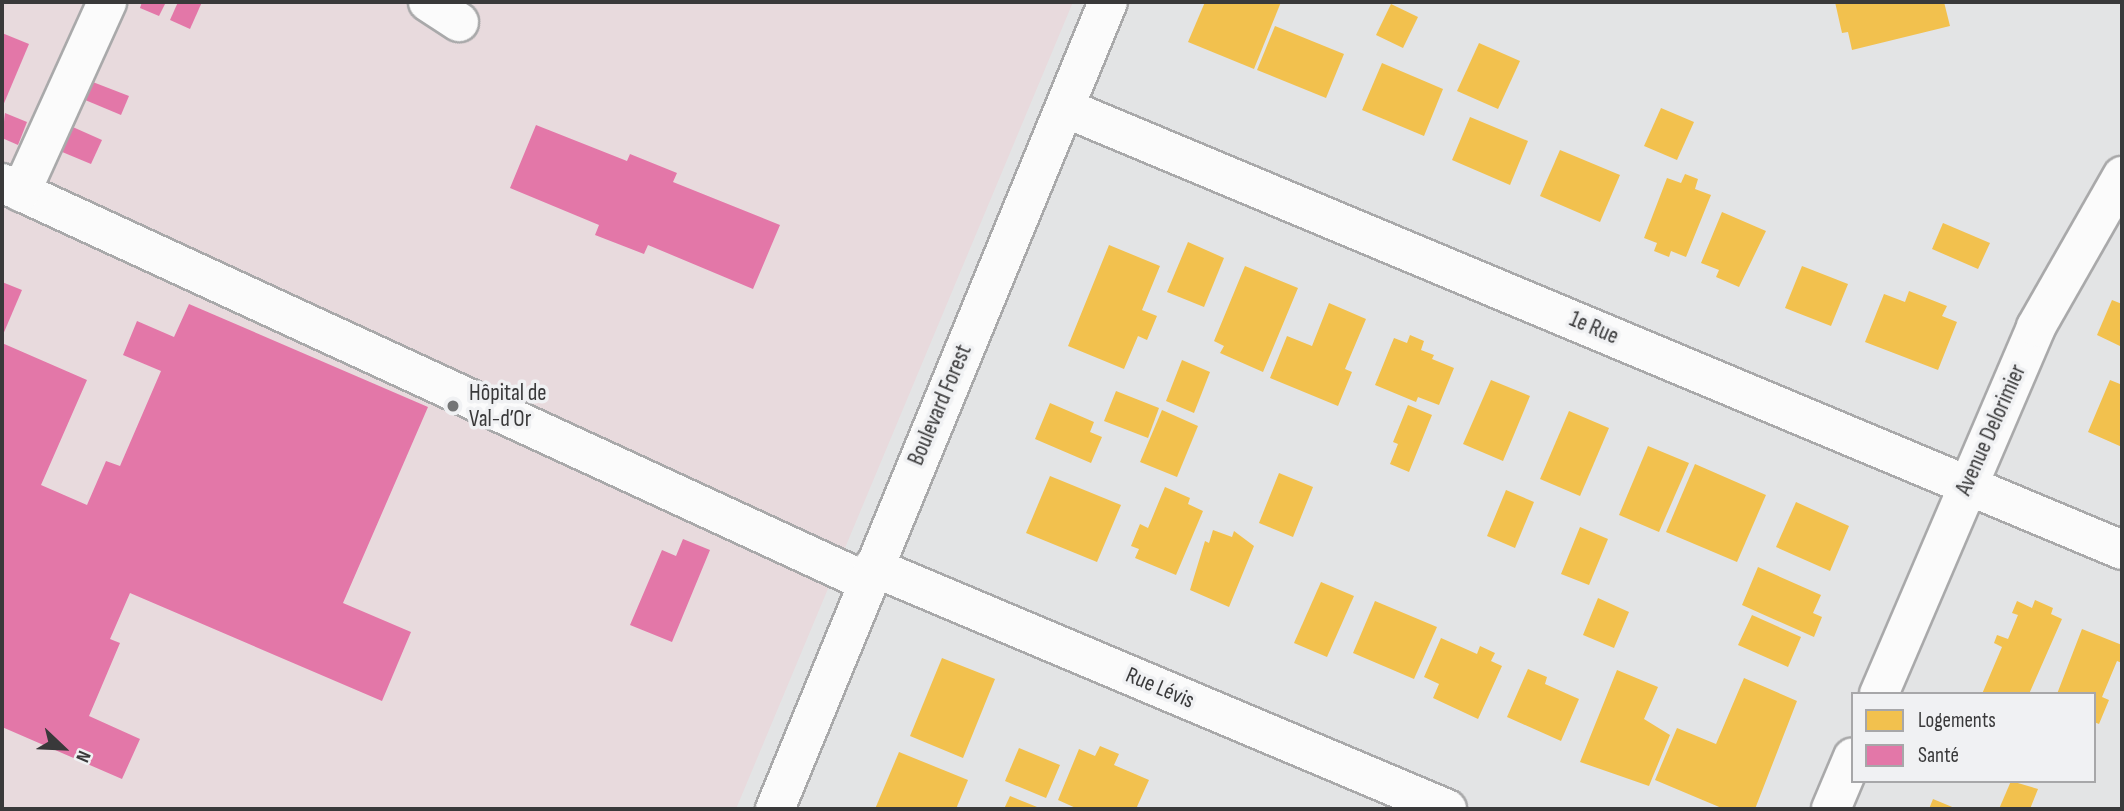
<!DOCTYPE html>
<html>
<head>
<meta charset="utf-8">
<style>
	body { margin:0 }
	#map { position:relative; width:2124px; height:811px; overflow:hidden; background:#e3e4e5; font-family:"Sofia Sans Condensed",sans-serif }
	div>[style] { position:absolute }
	.medical>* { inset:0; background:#e8dadd }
	.homes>* { inset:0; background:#f2c14e }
	.health>* { inset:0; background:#e377a8 }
	.roads { filter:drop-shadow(2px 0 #a9a9aa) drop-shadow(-2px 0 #a9a9aa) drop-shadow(0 2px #a9a9aa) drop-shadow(0 -2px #a9a9aa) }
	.minor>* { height:38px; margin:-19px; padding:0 19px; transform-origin:19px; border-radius:19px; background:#fbfbfb }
	.dots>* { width:19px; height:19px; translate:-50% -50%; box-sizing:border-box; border:4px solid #f0f1f3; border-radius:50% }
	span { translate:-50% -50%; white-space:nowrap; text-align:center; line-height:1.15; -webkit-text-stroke:7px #f0f1f3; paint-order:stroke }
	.street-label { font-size:23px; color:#39393a }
	.poi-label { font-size:23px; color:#39393a }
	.left { translate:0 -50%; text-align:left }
	.frame { position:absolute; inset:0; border:4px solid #39393a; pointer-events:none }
	.legend { position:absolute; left:1851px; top:692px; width:245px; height:91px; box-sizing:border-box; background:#f0f1f3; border:2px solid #a7a7a9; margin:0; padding:9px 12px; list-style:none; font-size:21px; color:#39393a }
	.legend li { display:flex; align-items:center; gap:14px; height:35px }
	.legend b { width:35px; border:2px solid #a7a7a9 }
	.north { position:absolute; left:28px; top:713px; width:70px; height:70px; -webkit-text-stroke:5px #f0f1f3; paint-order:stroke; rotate:113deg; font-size:19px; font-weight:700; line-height:28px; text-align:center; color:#39393a }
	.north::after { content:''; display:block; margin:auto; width:24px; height:32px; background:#39393a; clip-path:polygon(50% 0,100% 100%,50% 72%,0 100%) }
</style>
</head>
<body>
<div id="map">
	<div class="medical">
		<i style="clip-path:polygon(2px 2px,1073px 2px,736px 809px,2px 809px)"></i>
	</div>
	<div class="homes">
		<i style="clip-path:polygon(1205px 2px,1281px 2px,1254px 69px,1188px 42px)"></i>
		<i style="clip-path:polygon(1835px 2px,1944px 2px,1950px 26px,1852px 50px,1848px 32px,1842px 33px)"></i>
		<i style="clip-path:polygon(1391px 4px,1418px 17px,1403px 48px,1376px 35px)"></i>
		<i style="clip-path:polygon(1275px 26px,1344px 54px,1326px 98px,1257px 70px)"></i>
		<i style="clip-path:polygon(1479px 43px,1520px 61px,1498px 109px,1457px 91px)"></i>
		<i style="clip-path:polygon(1382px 63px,1443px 89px,1424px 136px,1362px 110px)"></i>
		<i style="clip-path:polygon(1661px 108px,1694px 122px,1677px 160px,1644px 146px)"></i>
		<i style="clip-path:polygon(1470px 117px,1528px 141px,1510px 185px,1452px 160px)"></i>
		<i style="clip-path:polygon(1560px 150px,1620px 175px,1600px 222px,1540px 196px)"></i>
		<i style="clip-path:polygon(1685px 174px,1698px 179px,1695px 189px,1711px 195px,1686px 257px,1671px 251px,1669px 257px,1654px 251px,1657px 243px,1644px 238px,1667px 178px,1681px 183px)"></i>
		<i style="clip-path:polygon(1722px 212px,1766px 231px,1739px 287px,1716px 277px,1719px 270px,1701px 263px)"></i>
		<i style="clip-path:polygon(1943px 223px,1990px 243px,1978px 269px,1932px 249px)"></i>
		<i style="clip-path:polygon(1188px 242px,1224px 258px,1204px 307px,1167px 292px)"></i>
		<i style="clip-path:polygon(1109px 245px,1160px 266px,1142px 310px,1157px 316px,1147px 340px,1138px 336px,1124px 369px,1068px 346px)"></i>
		<i style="clip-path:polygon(1245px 266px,1298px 288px,1263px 372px,1220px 353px,1224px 346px,1214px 341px)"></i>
		<i style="clip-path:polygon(1802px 266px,1848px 284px,1831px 326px,1785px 308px)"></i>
		<i style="clip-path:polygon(1909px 291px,1947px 306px,1942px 316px,1957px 322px,1938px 370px,1865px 342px,1884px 294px,1905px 302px)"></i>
		<i style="clip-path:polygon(2112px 300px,2122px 304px,2122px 347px,2097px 335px)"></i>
		<i style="clip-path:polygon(1329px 303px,1366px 319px,1345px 369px,1352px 372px,1338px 406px,1270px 378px,1287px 336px,1312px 346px)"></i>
		<i style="clip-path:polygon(1410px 335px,1424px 341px,1421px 350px,1434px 355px,1432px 359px,1454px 368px,1439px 405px,1418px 397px,1416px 402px,1375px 385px,1394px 338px,1407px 343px)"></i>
		<i style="clip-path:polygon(1182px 360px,1210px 372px,1194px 413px,1166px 401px)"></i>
		<i style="clip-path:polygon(1491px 380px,1530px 396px,1503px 461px,1463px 444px)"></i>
		<i style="clip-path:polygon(2110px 380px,2120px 384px,2122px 380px,2122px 447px,2088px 432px)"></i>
		<i style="clip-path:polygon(1116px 391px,1159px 408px,1148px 438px,1104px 421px)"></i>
		<i style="clip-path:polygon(1050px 403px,1094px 422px,1090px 432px,1102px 437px,1091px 463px,1035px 439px)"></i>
		<i style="clip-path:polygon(1408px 405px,1432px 415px,1409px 472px,1390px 464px,1398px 444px,1393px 442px)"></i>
		<i style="clip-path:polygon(1162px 410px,1198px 426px,1177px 477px,1140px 462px)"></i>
		<i style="clip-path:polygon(1569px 411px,1609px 428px,1580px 496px,1540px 479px)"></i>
		<i style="clip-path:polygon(1648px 446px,1689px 463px,1659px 532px,1619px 515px)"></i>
		<i style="clip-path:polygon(1695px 464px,1766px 495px,1737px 562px,1666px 532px)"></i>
		<i style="clip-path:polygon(1279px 473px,1313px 487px,1293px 537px,1259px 523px)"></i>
		<i style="clip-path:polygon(1050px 476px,1121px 505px,1097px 562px,1026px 533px)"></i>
		<i style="clip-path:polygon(1165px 487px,1190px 498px,1188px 504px,1203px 511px,1176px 575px,1135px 558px,1139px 549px,1131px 546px,1140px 524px,1148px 528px)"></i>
		<i style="clip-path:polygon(1506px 490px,1534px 502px,1515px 548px,1487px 536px)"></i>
		<i style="clip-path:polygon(1796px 502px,1849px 526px,1830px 571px,1776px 547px)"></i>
		<i style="clip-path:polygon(1580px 527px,1608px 539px,1589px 585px,1561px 574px)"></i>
		<i style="clip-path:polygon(1213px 530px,1232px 537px,1234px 531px,1254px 546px,1229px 607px,1190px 590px,1205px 541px,1209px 543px)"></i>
		<i style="clip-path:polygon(1758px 567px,1821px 595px,1813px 613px,1822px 617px,1814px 637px,1742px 605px)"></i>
		<i style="clip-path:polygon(1321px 582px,1354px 596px,1327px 657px,1294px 643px)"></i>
		<i style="clip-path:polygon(1598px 598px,1629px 612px,1614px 648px,1583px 635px)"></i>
		<i style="clip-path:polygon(2035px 600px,2053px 608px,2051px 614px,2062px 619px,2029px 694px,1982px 694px,2002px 647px,1994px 643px,1997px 635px,2008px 639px,2018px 615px,2012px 613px,2017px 601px,2032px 608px)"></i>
		<i style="clip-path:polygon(1375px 601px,1437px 627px,1414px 679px,1353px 653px)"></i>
		<i style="clip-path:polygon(1752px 615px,1801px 637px,1788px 667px,1738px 645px)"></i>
		<i style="clip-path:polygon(2082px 629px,2122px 645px,2122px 663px,2117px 661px,2102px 697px,2109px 700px,2099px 724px,2094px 722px,2094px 694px,2057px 694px)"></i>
		<i style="clip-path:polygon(1441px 638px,1477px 654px,1480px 646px,1495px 653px,1491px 661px,1502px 666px,1478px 719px,1433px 698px,1439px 684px,1424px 677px)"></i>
		<i style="clip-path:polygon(942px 658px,995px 679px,963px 758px,910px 736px)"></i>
		<i style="clip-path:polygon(1528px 669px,1547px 677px,1545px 684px,1579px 699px,1561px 741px,1507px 717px)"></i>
		<i style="clip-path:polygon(1617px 670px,1658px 687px,1644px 719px,1670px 735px,1649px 786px,1580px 762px)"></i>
		<i style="clip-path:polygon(1744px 678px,1797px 701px,1755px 809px,1724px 809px,1655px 780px,1677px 728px,1716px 744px)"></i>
		<i style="clip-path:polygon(1100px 746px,1119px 754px,1114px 765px,1149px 780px,1136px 809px,1078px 809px,1058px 800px,1079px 749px,1095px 756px)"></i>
		<i style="clip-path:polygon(1019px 748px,1060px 765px,1046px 798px,1005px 781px)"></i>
		<i style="clip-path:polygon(899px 752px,968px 780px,956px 809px,875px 809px)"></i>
		<i style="clip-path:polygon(2011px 781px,2038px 789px,2030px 809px,1999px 809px)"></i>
		<i style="clip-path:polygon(1010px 796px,1042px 809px,1004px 809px)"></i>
		<i style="clip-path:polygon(1933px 799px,1957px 809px,1929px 809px)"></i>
	</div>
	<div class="health">
		<i style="clip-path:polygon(142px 2px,166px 2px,159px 16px,140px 8px)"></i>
		<i style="clip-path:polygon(178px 2px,202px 2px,190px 29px,170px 20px)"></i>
		<i style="clip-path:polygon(2px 33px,29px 44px,2px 108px)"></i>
		<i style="clip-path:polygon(85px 79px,129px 96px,121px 115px,78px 97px)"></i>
		<i style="clip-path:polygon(5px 113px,27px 122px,18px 145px,2px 138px)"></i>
		<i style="clip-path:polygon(66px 124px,102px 140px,91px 164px,55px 149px)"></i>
		<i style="clip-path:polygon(536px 125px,627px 161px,630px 154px,677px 173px,673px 182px,780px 225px,753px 289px,648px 245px,644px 254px,595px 235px,599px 225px,510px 188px)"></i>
		<i style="clip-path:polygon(2px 282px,22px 290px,2px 337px)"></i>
		<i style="clip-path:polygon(189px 304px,428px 407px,343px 603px,411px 632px,382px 701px,130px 593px,110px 639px,120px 643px,89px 716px,140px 739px,122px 779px,2px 727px,2px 343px,87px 380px,41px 485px,87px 505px,106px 461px,120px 466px,161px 371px,123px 355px,137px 321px,174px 337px)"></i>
		<i style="clip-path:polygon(683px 539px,710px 550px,672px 642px,630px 625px,662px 550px,676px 556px)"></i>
	</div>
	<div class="roads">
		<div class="minor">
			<i style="left:428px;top:2px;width:37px;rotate:33deg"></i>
			<i style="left:1065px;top:108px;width:1146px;rotate:22.69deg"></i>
			<i style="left:2px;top:183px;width:953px;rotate:24.76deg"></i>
			<i style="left:21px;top:192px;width:209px;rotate:-65.6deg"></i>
			<i style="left:873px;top:567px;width:623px;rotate:22.86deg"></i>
			<i style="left:1879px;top:694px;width:399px;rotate:-66.8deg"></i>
			<i style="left:2036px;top:327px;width:174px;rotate:-60.3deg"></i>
			<i style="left:775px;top:809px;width:873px;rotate:-67.58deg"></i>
			<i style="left:1831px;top:809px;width:56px;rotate:-67.1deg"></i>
		</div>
	</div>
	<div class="dots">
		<i style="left:453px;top:406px;background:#747576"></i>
	</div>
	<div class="street-label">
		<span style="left:1594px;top:328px;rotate:23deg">1e Rue</span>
		<span style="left:940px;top:405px;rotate:-67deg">Boulevard Forest</span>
		<span style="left:1991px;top:430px;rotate:-66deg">Avenue Delorimier</span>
		<span style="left:1160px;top:688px;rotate:23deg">Rue Lévis</span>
	</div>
	<div class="poi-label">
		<span class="left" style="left:469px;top:406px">Hôpital de<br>Val-d’Or</span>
	</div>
	<div class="frame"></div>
	<ul class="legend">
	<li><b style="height:19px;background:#f2c14e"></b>Logements</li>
	<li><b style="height:19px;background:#e377a8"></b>Santé</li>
	</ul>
	<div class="north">N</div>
</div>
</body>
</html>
